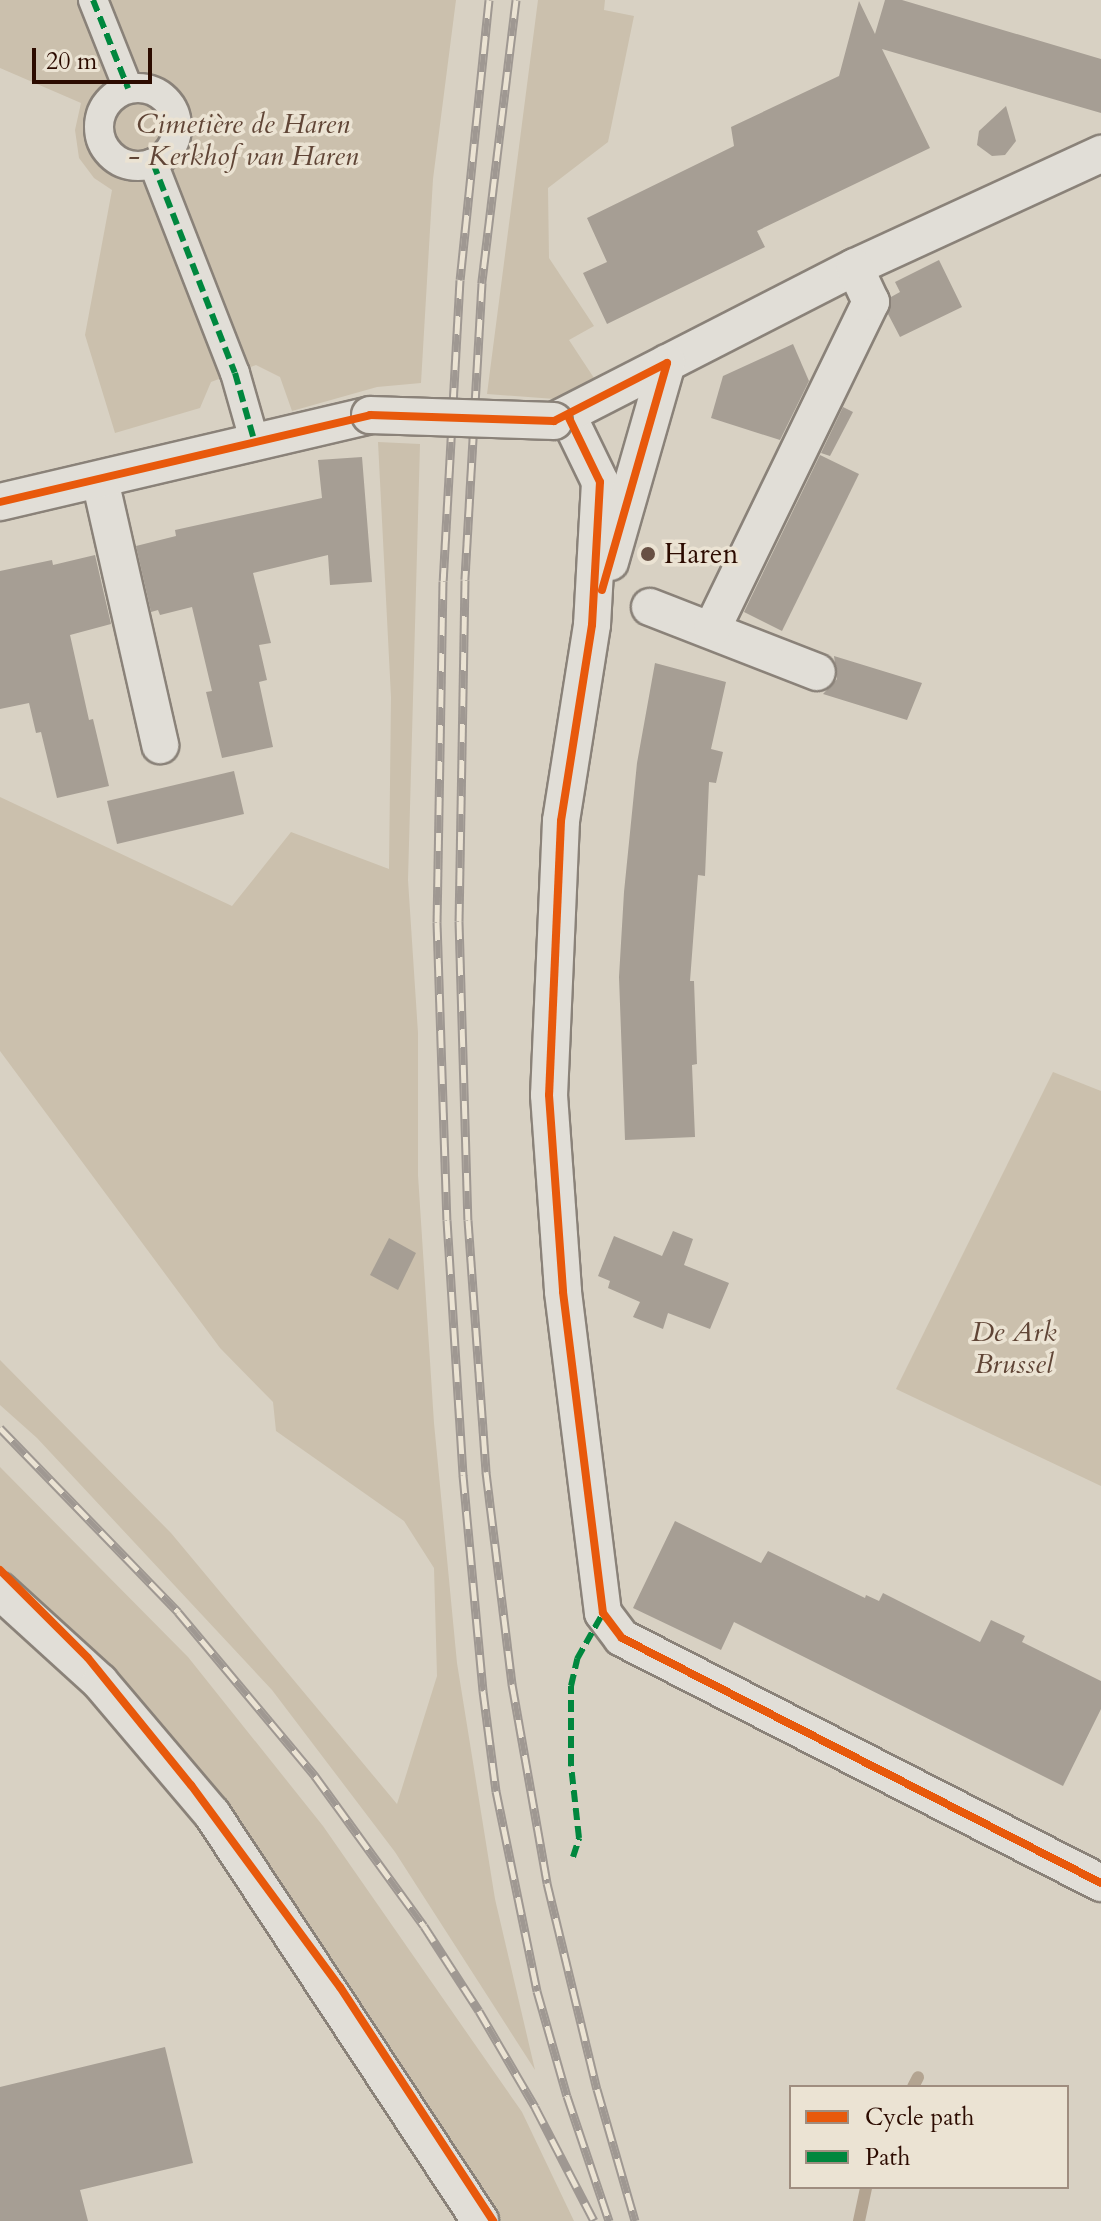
<!DOCTYPE html>
<html>
<head>
<meta charset="utf-8">
<style>
	body { margin:0 }
	#map { position:relative; width:1101px; height:2221px; overflow:hidden; background:#d8d1c3; font-family:Cardo,serif }
	div>[style] { position:absolute }
	.green>* { inset:0; background:#cbc0ad }
	.stream>* { height:12px; margin:-6px; padding:0 6px; transform-origin:6px; border-radius:6px; background:#b3a491 }
	.building>* { inset:0; background:#a69e94 }
	.roads { filter:drop-shadow(2px 0 #8a8279) drop-shadow(-2px 0 #8a8279) drop-shadow(0 2px #8a8279) drop-shadow(0 -2px #8a8279) }
	.pedestrian>* { height:28px; margin:-14px; padding:0 14px; transform-origin:14px; border-radius:14px; background:#e1ded7 }
	.pedestrian>.ring { margin:-14px; padding:0; box-sizing:content-box; background:none; border:28px solid #e1ded7; border-radius:50% }
	.minor>* { height:36px; margin:-18px; padding:0 18px; transform-origin:18px; border-radius:18px; background:#e1ded7 }
	.rail>* { height:9px; margin-top:-4.5px; transform-origin:0; background:repeating-linear-gradient(90deg,#ebe3d3 0 18px,#9f9892 0 36px); box-sizing:border-box; border-block:2px solid #9f9892 }
	.bridges { filter:drop-shadow(2px 0 #8a8279) drop-shadow(-2px 0 #8a8279) drop-shadow(0 2px #8a8279) drop-shadow(0 -2px #8a8279) }
	.minor-bridge>* { height:36px; margin:-18px; padding:0 18px; transform-origin:18px; border-radius:18px; background:#e1ded7 }
	.quiet>* { height:6px; margin-top:-3px; transform-origin:0; background:repeating-linear-gradient(90deg,#00873e 0 12px,transparent 0 18px) }
	.cycleway>* { height:8px; margin:-4px; padding:0 4px; transform-origin:4px; border-radius:4px; background:#e8590c }
	.dots>* { width:22px; height:22px; translate:-50% -50%; box-sizing:border-box; border:4px solid #ebe3d3; border-radius:50% }
	span { translate:-50% -50%; white-space:nowrap; text-align:center; line-height:1.15; -webkit-text-stroke:7px #ebe3d3; paint-order:stroke }
	.park-label { font-size:28px; color:#604536; font-style:italic }
	.poi-label { font-size:28px; color:#2c0b00 }
	.left { translate:0 -50%; text-align:left }
	.legend { position:absolute; left:789px; top:2085px; width:280px; height:104px; box-sizing:border-box; background:#ebe3d3; border:2px solid #9f8d7f; margin:0; padding:10px 14px; list-style:none; font-size:24px; color:#2c0b00 }
	.legend li { display:flex; align-items:center; gap:16px; height:40px }
	.legend b { width:40px; border:2px solid #9f8d7f }
	.scale { position:absolute; left:32px; top:48px; width:120px; height:36px; box-sizing:border-box; border:4px solid #2c0b00; border-top:0; padding-left:10px; font-size:24px; line-height:28px; white-space:nowrap; color:#2c0b00; -webkit-text-stroke:6px #ebe3d3; paint-order:stroke }
</style>
</head>
<body>
<div id="map">
	<div class="green">
		<i style="clip-path:polygon(0 0,456px 0,433px 179px,421px 383px,377px 387px,292px 411px,280px 377px,256px 365px,211px 382px,200px 408px,115px 433px,85px 335px,112px 190px,94px 178px,79px 158px,75px 130px,81px 103px,0 68px)"></i>
		<i style="clip-path:polygon(538px 0,605px 0,604px 10px,634px 16px,608px 142px,548px 188px,549px 258px,594px 326px,569px 340px,594px 378px,555px 399px,487px 394px)"></i>
		<i style="clip-path:polygon(378px 442px,420px 444px,408px 880px,418px 1033px,418px 1175px,434px 1423px,457px 1663px,495px 1899px,535px 2070px,395px 1852px,272px 1690px,37px 1438px,0 1405px,0 1360px,171px 1533px,397px 1804px,437px 1676px,434px 1568px,404px 1521px,276px 1431px,273px 1402px,220px 1348px,0 1051px,0 797px,232px 906px,291px 832px,389px 869px,391px 697px)"></i>
		<i style="clip-path:polygon(1053px 1072px,1101px 1091px,1101px 1486px,896px 1389px)"></i>
		<i style="clip-path:polygon(0 1467px,188px 1657px,323px 1826px,522px 2112px,574px 2221px,487px 2221px,207px 1783px,0 1577px)"></i>
	</div>
	<div class="stream">
		<i style="left:913px;top:2087px;width:11px;rotate:-63deg"></i>
		<i style="left:859px;top:2221px;width:35px;rotate:-78deg"></i>
	</div>
	<div class="building">
		<i style="clip-path:polygon(885px 0,902px 0,1101px 59px,1101px 113px,882px 49px,930px 148px,757px 231px,765px 247px,607px 324px,583px 273px,607px 262px,587px 218px,734px 146px,731px 127px,839px 76px,859px 1px,875px 34px)"></i>
		<i style="clip-path:polygon(1006px 106px,1016px 141px,1005px 155px,992px 156px,977px 145px,979px 131px)"></i>
		<i style="clip-path:polygon(939px 260px,962px 307px,900px 337px,888px 314px,891px 297px,900px 292px,895px 282px)"></i>
		<i style="clip-path:polygon(793px 344px,809px 381px,780px 440px,711px 418px,723px 376px)"></i>
		<i style="clip-path:polygon(843px 407px,853px 412px,830px 456px,821px 453px)"></i>
		<i style="clip-path:polygon(820px 455px,859px 474px,782px 631px,744px 612px)"></i>
		<i style="clip-path:polygon(362px 457px,372px 582px,330px 585px,328px 555px,253px 573px,271px 643px,259px 645px,267px 680px,259px 682px,273px 747px,222px 758px,206px 692px,212px 691px,192px 607px,160px 615px,158px 610px,151px 612px,136px 546px,176px 536px,175px 530px,322px 498px,318px 460px)"></i>
		<i style="clip-path:polygon(95px 555px,111px 624px,70px 635px,89px 720px,93px 719px,109px 786px,57px 798px,41px 732px,36px 733px,29px 703px,0 709px,0 571px,52px 560px,53px 565px)"></i>
		<i style="clip-path:polygon(834px 656px,922px 683px,907px 720px,823px 694px,837px 679px)"></i>
		<i style="clip-path:polygon(655px 663px,726px 682px,711px 749px,723px 752px,716px 783px,709px 782px,705px 876px,698px 875px,690px 981px,694px 981px,697px 1064px,692px 1065px,695px 1137px,625px 1140px,619px 977px,624px 892px,637px 763px)"></i>
		<i style="clip-path:polygon(234px 771px,244px 814px,117px 844px,107px 801px)"></i>
		<i style="clip-path:polygon(673px 1231px,693px 1239px,684px 1265px,729px 1283px,710px 1329px,668px 1313px,663px 1329px,633px 1317px,640px 1302px,608px 1288px,610px 1281px,598px 1276px,614px 1236px,662px 1256px)"></i>
		<i style="clip-path:polygon(389px 1238px,416px 1253px,398px 1290px,370px 1275px)"></i>
		<i style="clip-path:polygon(675px 1521px,761px 1563px,768px 1551px,865px 1598px,866px 1595px,879px 1601px,883px 1593px,980px 1642px,991px 1620px,1025px 1636px,1022px 1642px,1101px 1681px,1101px 1709px,1063px 1786px,734px 1622px,721px 1650px,633px 1608px)"></i>
		<i style="clip-path:polygon(165px 2047px,193px 2163px,80px 2190px,88px 2221px,0 2221px,0 2087px)"></i>
	</div>
	<div class="roads">
		<div class="pedestrian">
			<i style="left:93px;top:0;width:95px;rotate:68.3deg"></i>
			<i class="ring" style="left:99px;top:88px;width:50px;height:50px"></i>
			<i style="left:153px;top:163px;width:225px;rotate:68.7deg"></i>
			<i style="left:235px;top:373px;width:73px;rotate:74.1deg"></i>
		</div>
		<div class="minor">
			<i style="left:568px;top:416px;width:73px;rotate:64.1deg"></i>
			<i style="left:600px;top:482px;width:143px;rotate:93.2deg"></i>
			<i style="left:592px;top:625px;width:198px;rotate:99deg"></i>
			<i style="left:561px;top:821px;width:274px;rotate:92.5deg"></i>
			<i style="left:549px;top:1095px;width:197px;rotate:85.9deg"></i>
			<i style="left:563px;top:1292px;width:323px;rotate:82.9deg"></i>
			<i style="left:603px;top:1613px;width:31px;rotate:53deg"></i>
			<i style="left:622px;top:1638px;width:538px;rotate:27.09deg"></i>
			<i style="left:554px;top:421px;width:338px;rotate:-27.1deg"></i>
			<i style="left:855px;top:267px;width:271px;rotate:-24.7deg"></i>
			<i style="left:100px;top:480px;width:272px;rotate:77.2deg"></i>
			<i style="left:0;top:502px;width:380px;rotate:-13.2deg"></i>
			<i style="left:610px;top:562px;width:207px;rotate:-74deg"></i>
			<i style="left:650px;top:607px;width:179px;rotate:21.3deg"></i>
			<i style="left:712px;top:629px;width:364px;rotate:-64.1deg"></i>
			<i style="left:871px;top:302px;width:38px;rotate:-115deg"></i>
			<i style="left:0;top:1591px;width:135px;rotate:42.3deg"></i>
			<i style="left:100px;top:1682px;width:173px;rotate:49.7deg"></i>
			<i style="left:212px;top:1814px;width:487px;rotate:56.6deg"></i>
		</div>
	</div>
	<div class="rail">
		<i style="left:489px;top:0;width:281px;rotate:95.9deg"></i>
		<i style="left:460px;top:280px;width:301px;rotate:93.2deg"></i>
		<i style="left:443px;top:581px;width:341px;rotate:91deg"></i>
		<i style="left:437px;top:922px;width:298px;rotate:88.1deg"></i>
		<i style="left:447px;top:1220px;width:256px;rotate:86.4deg"></i>
		<i style="left:463px;top:1475px;width:217px;rotate:84.7deg"></i>
		<i style="left:483px;top:1691px;width:101px;rotate:82.6deg"></i>
		<i style="left:496px;top:1791px;width:204px;rotate:78.4deg"></i>
		<i style="left:537px;top:1991px;width:109px;rotate:74.1deg"></i>
		<i style="left:567px;top:2096px;width:132px;rotate:71.4deg"></i>
		<i style="left:516px;top:0;width:285px;rotate:96.9deg"></i>
		<i style="left:482px;top:283px;width:297px;rotate:93.3deg"></i>
		<i style="left:465px;top:580px;width:341px;rotate:91deg"></i>
		<i style="left:459px;top:921px;width:299px;rotate:88.3deg"></i>
		<i style="left:468px;top:1220px;width:253px;rotate:85.9deg"></i>
		<i style="left:486px;top:1472px;width:214px;rotate:83deg"></i>
		<i style="left:512px;top:1684px;width:202px;rotate:80deg"></i>
		<i style="left:547px;top:1883px;width:212px;rotate:76.4deg"></i>
		<i style="left:597px;top:2089px;width:137px;rotate:73.9deg"></i>
		<i style="left:0;top:1428px;width:256px;rotate:45.9deg"></i>
		<i style="left:178px;top:1612px;width:214px;rotate:50.1deg"></i>
		<i style="left:315px;top:1776px;width:185px;rotate:54deg"></i>
		<i style="left:424px;top:1926px;width:101px;rotate:57.1deg"></i>
		<i style="left:479px;top:2011px;width:111px;rotate:59.7deg"></i>
		<i style="left:535px;top:2107px;width:128px;rotate:62.6deg"></i>
	</div>
	<div class="bridges">
		<div class="minor-bridge">
			<i style="left:370px;top:415px;width:184px;rotate:1.9deg"></i>
		</div>
	</div>
	<div class="quiet">
		<i style="left:93px;top:0;width:95px;rotate:68.3deg"></i>
		<i style="left:153px;top:163px;width:225px;rotate:68.7deg"></i>
		<i style="left:235px;top:373px;width:73px;rotate:74.1deg"></i>
		<i style="left:573px;top:1857px;width:20px;rotate:-72deg"></i>
		<i style="left:579px;top:1838px;width:72px;rotate:-96.3deg"></i>
		<i style="left:571px;top:1766px;width:80px;rotate:-90deg"></i>
		<i style="left:571px;top:1686px;width:28px;rotate:-77deg"></i>
		<i style="left:577px;top:1659px;width:53px;rotate:-60.5deg"></i>
	</div>
	<div class="cycleway">
		<i style="left:568px;top:416px;width:73px;rotate:64.1deg"></i>
		<i style="left:600px;top:482px;width:143px;rotate:93.2deg"></i>
		<i style="left:592px;top:625px;width:198px;rotate:99deg"></i>
		<i style="left:561px;top:821px;width:274px;rotate:92.5deg"></i>
		<i style="left:549px;top:1095px;width:197px;rotate:85.9deg"></i>
		<i style="left:563px;top:1292px;width:323px;rotate:82.9deg"></i>
		<i style="left:603px;top:1613px;width:31px;rotate:53deg"></i>
		<i style="left:622px;top:1638px;width:538px;rotate:27.09deg"></i>
		<i style="left:0;top:502px;width:380px;rotate:-13.2deg"></i>
		<i style="left:370px;top:415px;width:184px;rotate:1.9deg"></i>
		<i style="left:554px;top:421px;width:127px;rotate:-27.2deg"></i>
		<i style="left:602px;top:590px;width:236px;rotate:-74deg"></i>
		<i style="left:0;top:1570px;width:124px;rotate:45deg"></i>
		<i style="left:88px;top:1658px;width:164px;rotate:51deg"></i>
		<i style="left:191px;top:1785px;width:251px;rotate:53.6deg"></i>
		<i style="left:340px;top:1987px;width:280px;rotate:56.8deg"></i>
	</div>
	<div class="dots">
		<i style="left:648px;top:554px;background:#685044"></i>
	</div>
	<div class="park-label">
		<span style="left:243px;top:140px">Cimetière de Haren<br>- Kerkhof van Haren</span>
		<span style="left:1014px;top:1348px">De Ark<br>Brussel</span>
	</div>
	<div class="poi-label">
		<span class="left" style="left:664px;top:554px">Haren</span>
	</div>
	<ul class="legend">
	<li><b style="height:10px;background:#e8590c"></b>Cycle path</li>
	<li><b style="height:10px;background:#00873e"></b>Path</li>
	</ul>
	<div class="scale">20 m</div>
</div>
</body>
</html>
